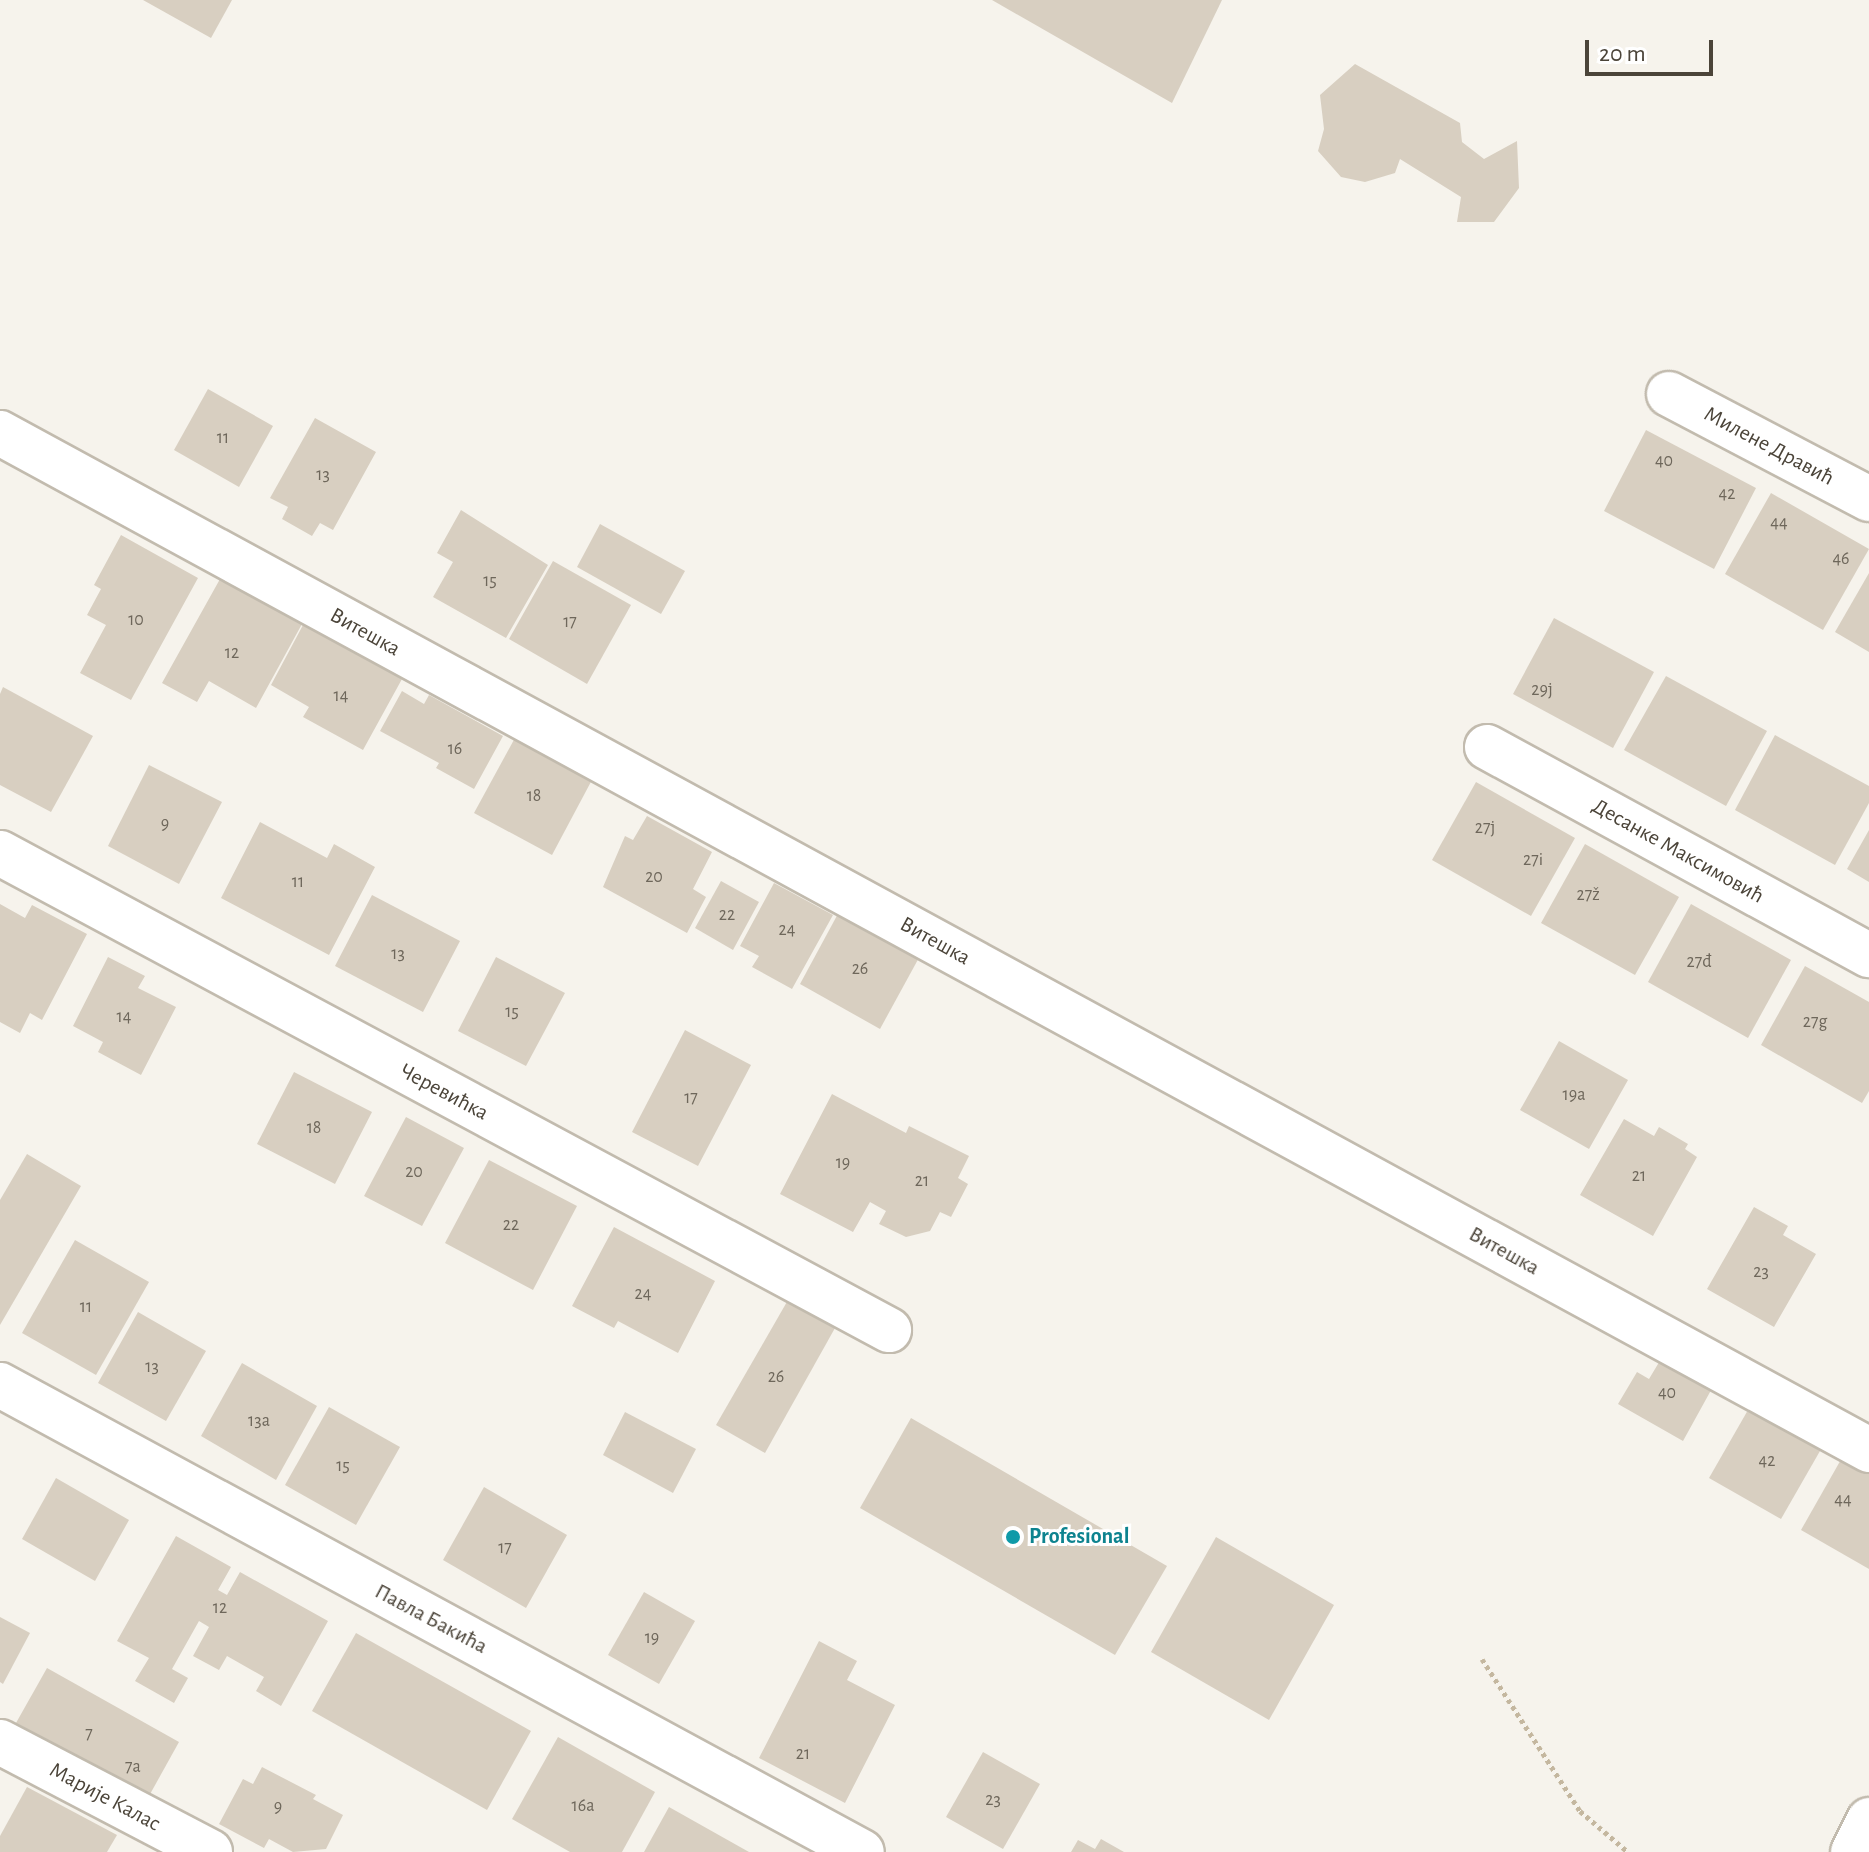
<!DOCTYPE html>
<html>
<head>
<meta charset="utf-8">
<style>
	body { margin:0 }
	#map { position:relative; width:1869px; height:1852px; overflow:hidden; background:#f6f3ec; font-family:"Alegreya Sans",sans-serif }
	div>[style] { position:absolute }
	.building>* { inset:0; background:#d8cfc1 }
	.path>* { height:5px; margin-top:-2.5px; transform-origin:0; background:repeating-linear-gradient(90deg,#c4b79f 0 4px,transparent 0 8px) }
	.roads { filter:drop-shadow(2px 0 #c2bbae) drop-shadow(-2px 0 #c2bbae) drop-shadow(0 2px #c2bbae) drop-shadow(0 -2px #c2bbae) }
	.street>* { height:44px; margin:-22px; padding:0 22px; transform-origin:22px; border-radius:22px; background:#fff }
	.dots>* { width:22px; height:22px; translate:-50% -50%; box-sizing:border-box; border:4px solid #fff; border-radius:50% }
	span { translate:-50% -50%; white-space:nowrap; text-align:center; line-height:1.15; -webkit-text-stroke:6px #fff; paint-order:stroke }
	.number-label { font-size:18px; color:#6e675b }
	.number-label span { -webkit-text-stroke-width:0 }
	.street-label { font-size:22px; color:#4b4439 }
	.culture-label { font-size:22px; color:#0d838f; font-weight:700 }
	.left { translate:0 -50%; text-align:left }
	.scale { position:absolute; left:1585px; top:40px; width:128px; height:36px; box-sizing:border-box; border:4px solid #4b4439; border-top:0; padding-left:10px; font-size:24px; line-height:28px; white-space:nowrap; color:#4b4439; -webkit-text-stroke:6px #fff; paint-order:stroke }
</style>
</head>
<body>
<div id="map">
	<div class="building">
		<i style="clip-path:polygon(143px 0,232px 0,211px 38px)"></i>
		<i style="clip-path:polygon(992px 0,1222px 0,1172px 103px)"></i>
		<i style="clip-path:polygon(1355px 64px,1460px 123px,1462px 142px,1484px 159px,1517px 141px,1519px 188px,1494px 222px,1457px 222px,1461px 197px,1400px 159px,1395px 173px,1365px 182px,1341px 177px,1318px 151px,1324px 129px,1320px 95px)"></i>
		<i style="clip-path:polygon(208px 389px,273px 426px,239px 487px,174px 450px)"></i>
		<i style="clip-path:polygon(315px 418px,376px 452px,333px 530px,320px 523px,312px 536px,282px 519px,288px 507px,270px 498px)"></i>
		<i style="clip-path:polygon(1646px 430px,1756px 488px,1714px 569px,1604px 511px)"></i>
		<i style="clip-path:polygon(1771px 493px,1869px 549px,1823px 630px,1725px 574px)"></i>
		<i style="clip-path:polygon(461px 510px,548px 565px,506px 638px,433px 597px,453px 562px,437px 553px)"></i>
		<i style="clip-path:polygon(600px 524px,685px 571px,661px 614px,577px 567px)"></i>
		<i style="clip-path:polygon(121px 535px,198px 578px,131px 700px,80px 673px,106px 625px,87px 615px,101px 589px,94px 585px)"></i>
		<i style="clip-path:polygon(553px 561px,631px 605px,587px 684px,509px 639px)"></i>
		<i style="clip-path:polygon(1869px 573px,1869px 652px,1835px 632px)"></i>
		<i style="clip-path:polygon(220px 579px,302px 624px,256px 708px,209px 681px,197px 702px,162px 683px)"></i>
		<i style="clip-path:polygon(1554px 618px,1654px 672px,1613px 748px,1513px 694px)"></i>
		<i style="clip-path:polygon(303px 625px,402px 679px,363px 750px,303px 717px,309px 707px,271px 685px)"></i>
		<i style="clip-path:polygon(1666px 676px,1767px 731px,1726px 806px,1624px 750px)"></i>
		<i style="clip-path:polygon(3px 687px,93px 736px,51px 812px,0 785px,0 694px)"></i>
		<i style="clip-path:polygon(402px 691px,424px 704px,429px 695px,503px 736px,474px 789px,436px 768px,439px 763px,380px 731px)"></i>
		<i style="clip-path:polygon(1775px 735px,1869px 786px,1869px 803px,1835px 865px,1735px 810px)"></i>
		<i style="clip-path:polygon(516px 736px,593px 778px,552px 855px,474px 813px)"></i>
		<i style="clip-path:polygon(149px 765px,222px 802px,179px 884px,108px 846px)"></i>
		<i style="clip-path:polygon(1476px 782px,1575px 838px,1531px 916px,1432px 860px)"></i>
		<i style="clip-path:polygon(647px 816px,712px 852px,693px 889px,706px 897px,687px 933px,603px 887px,625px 836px,633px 840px)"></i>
		<i style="clip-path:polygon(260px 822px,327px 858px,334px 844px,375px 867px,329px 955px,221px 898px)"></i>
		<i style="clip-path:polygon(1869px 830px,1869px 882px,1847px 869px)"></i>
		<i style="clip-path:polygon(1585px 844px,1679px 897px,1635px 975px,1541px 923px)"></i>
		<i style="clip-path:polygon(721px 881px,759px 902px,733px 950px,695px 928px)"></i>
		<i style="clip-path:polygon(774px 883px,833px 915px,792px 989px,752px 967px,759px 956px,740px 946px)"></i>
		<i style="clip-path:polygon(372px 895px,460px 941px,423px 1012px,335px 966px)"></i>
		<i style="clip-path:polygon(0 904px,25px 918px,32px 905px,87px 934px,42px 1020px,30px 1013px,20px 1033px,0 1022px)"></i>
		<i style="clip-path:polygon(1691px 904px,1791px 960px,1748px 1038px,1648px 982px)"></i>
		<i style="clip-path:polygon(840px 910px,921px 954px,880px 1029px,800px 984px)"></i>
		<i style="clip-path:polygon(108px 957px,145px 976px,138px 988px,176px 1007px,141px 1075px,98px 1052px,103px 1042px,73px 1026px)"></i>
		<i style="clip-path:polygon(496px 957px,565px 993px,526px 1066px,458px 1031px)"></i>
		<i style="clip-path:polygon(1805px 966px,1869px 1002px,1869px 1091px,1862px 1103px,1761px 1045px)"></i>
		<i style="clip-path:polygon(685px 1030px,751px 1065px,698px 1166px,632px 1132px)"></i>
		<i style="clip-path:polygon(1559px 1041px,1628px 1080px,1589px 1149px,1520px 1110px)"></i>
		<i style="clip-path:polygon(294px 1072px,372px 1112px,335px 1184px,257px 1144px)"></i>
		<i style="clip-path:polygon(832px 1094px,906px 1133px,909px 1126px,969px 1156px,958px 1178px,968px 1184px,951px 1217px,940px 1212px,930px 1231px,906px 1237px,879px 1224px,886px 1211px,870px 1202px,853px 1232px,780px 1194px)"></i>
		<i style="clip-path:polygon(406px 1117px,464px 1148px,422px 1226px,364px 1196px)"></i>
		<i style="clip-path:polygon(1624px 1119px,1654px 1136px,1659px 1127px,1688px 1144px,1685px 1149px,1697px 1157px,1653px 1236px,1580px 1195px)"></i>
		<i style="clip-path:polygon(27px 1154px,81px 1186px,0 1325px,0 1200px)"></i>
		<i style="clip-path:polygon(489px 1160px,577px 1206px,533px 1290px,445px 1243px)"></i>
		<i style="clip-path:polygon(1754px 1207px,1788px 1226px,1783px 1235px,1816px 1254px,1774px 1327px,1707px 1289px)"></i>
		<i style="clip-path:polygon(614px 1227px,715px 1281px,678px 1353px,618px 1321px,614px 1328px,572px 1306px)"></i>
		<i style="clip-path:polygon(75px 1240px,149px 1282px,96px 1375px,22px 1333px)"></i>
		<i style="clip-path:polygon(788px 1300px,835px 1328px,765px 1453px,716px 1425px)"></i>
		<i style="clip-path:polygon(138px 1312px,206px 1351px,166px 1421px,98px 1383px)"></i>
		<i style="clip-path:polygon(1664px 1354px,1715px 1383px,1683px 1441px,1618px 1404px,1637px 1372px,1649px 1379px)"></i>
		<i style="clip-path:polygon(242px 1363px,317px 1406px,276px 1480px,201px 1436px)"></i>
		<i style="clip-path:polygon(1752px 1403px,1824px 1444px,1781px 1519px,1709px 1478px)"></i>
		<i style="clip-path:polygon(329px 1407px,400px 1447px,356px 1525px,285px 1485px)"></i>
		<i style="clip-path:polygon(625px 1412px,696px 1449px,673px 1493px,603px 1455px)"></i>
		<i style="clip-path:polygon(911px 1418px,1167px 1566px,1115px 1655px,860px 1508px)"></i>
		<i style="clip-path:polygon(1843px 1456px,1869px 1470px,1869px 1569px,1801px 1530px)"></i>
		<i style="clip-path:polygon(56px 1478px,129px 1520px,95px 1581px,22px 1539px)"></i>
		<i style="clip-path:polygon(484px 1487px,567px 1535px,526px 1608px,443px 1560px)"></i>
		<i style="clip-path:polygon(176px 1536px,231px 1567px,218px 1590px,227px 1595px,240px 1572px,328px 1621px,281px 1706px,256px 1691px,264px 1677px,227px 1656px,219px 1670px,193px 1656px,209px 1627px,199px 1621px,172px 1669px,188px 1678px,174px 1703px,135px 1681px,149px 1658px,117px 1641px)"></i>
		<i style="clip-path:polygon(1216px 1537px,1334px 1605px,1269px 1720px,1151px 1652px)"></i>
		<i style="clip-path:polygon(644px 1592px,695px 1621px,659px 1684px,608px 1655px)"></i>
		<i style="clip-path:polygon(0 1617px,30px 1633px,3px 1684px,0 1682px)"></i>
		<i style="clip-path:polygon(356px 1633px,531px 1731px,487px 1810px,312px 1711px)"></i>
		<i style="clip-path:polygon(819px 1641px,857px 1661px,847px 1680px,895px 1705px,845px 1803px,759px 1758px)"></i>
		<i style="clip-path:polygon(47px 1668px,179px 1742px,149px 1796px,16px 1723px)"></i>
		<i style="clip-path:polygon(558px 1737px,655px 1792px,622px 1852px,570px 1852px,512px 1819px)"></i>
		<i style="clip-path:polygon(983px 1752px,1040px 1784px,1003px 1849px,946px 1817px)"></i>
		<i style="clip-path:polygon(262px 1767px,316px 1795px,313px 1799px,343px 1815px,326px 1849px,293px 1852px,269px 1839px,264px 1848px,219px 1824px,243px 1779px,253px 1784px)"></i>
		<i style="clip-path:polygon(27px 1787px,117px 1835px,107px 1852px,0 1852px,0 1836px)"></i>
		<i style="clip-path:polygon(669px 1807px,749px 1852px,644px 1852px)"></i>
		<i style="clip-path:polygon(1101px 1839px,1124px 1852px,1071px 1852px,1078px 1840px,1095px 1849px)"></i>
	</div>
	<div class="path">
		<i style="left:1482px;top:1659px;width:181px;rotate:57.2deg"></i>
		<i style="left:1580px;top:1811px;width:63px;rotate:40.5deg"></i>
	</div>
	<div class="roads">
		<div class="street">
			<i style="left:1669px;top:394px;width:226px;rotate:27.7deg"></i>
			<i style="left:0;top:433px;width:2128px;rotate:28.55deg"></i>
			<i style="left:1487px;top:747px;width:435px;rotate:28.6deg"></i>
			<i style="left:0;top:853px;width:1009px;rotate:28.22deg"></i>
			<i style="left:0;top:1385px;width:980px;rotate:28.45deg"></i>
			<i style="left:0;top:1742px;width:237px;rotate:27.6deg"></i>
			<i style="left:1853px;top:1852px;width:36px;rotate:-63deg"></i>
		</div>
	</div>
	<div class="dots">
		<i style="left:1013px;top:1537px;background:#0f9aa8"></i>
	</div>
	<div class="number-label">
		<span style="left:223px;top:438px">11</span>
		<span style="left:1664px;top:461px">40</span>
		<span style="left:323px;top:475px">13</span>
		<span style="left:1727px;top:494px">42</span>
		<span style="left:1779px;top:523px">44</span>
		<span style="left:1841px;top:559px">46</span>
		<span style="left:490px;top:581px">15</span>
		<span style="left:136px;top:620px">10</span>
		<span style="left:570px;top:622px">17</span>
		<span style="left:232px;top:653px">12</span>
		<span style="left:1542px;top:690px">29j</span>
		<span style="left:341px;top:696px">14</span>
		<span style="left:455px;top:749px">16</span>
		<span style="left:534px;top:796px">18</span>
		<span style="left:165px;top:824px">9</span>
		<span style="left:1485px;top:828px">27j</span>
		<span style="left:1533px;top:860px">27i</span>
		<span style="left:654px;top:877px">20</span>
		<span style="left:298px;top:882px">11</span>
		<span style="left:1588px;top:895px">27ž</span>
		<span style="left:727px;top:915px">22</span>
		<span style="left:787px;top:930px">24</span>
		<span style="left:398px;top:954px">13</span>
		<span style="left:1699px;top:962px">27đ</span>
		<span style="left:860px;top:969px">26</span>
		<span style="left:512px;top:1012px">15</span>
		<span style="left:124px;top:1017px">14</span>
		<span style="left:1815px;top:1022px">27g</span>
		<span style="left:1574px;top:1095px">19a</span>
		<span style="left:691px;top:1098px">17</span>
		<span style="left:314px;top:1128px">18</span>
		<span style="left:843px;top:1163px">19</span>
		<span style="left:414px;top:1172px">20</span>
		<span style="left:1639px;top:1176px">21</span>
		<span style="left:922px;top:1181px">21</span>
		<span style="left:511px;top:1225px">22</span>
		<span style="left:1761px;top:1272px">23</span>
		<span style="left:643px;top:1294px">24</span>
		<span style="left:86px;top:1307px">11</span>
		<span style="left:152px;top:1367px">13</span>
		<span style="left:776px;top:1377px">26</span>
		<span style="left:1667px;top:1393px">40</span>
		<span style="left:259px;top:1421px">13a</span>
		<span style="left:1767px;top:1461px">42</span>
		<span style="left:343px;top:1466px">15</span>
		<span style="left:1843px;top:1500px">44</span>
		<span style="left:505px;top:1548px">17</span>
		<span style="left:220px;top:1608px">12</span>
		<span style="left:652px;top:1638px">19</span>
		<span style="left:89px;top:1734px">7</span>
		<span style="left:803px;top:1754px">21</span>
		<span style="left:133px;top:1767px">7a</span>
		<span style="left:993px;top:1800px">23</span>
		<span style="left:583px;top:1806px">16a</span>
		<span style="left:278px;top:1807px">9</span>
	</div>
	<div class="street-label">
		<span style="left:1769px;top:446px;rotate:28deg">Милене Дравић</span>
		<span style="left:365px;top:632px;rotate:29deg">Витешка</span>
		<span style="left:1678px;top:851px;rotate:29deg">Десанке Максимовић</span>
		<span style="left:935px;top:941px;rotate:29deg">Витешка</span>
		<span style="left:444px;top:1092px;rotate:28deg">Черевићка</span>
		<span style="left:1504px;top:1251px;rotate:29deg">Витешка</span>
		<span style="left:431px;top:1619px;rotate:28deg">Павла Бакића</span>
		<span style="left:105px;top:1797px;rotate:28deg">Марије Калас</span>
	</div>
	<div class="culture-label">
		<span class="left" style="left:1029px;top:1537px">Profesional</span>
	</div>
	<div class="scale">20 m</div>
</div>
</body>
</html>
